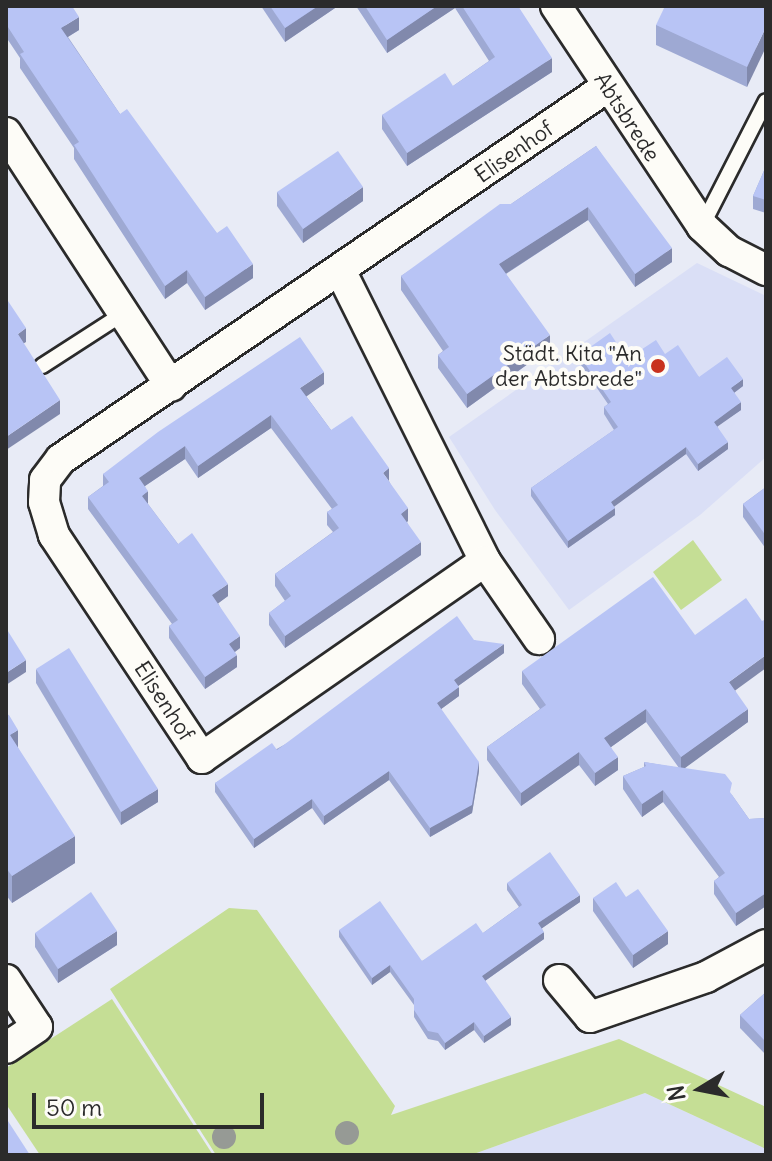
<!DOCTYPE html>
<html>
<head>
<meta charset="utf-8">
<style>
	body { margin:0 }
	#map { position:relative; width:772px; height:1161px; overflow:hidden; background:#e8ebf6; font-family:Delius,sans-serif }
	div>[style] { position:absolute }
	.built>* { inset:0; background:#dadff6 }
	.green>* { inset:0; background:#c5de95 }
	.roads { filter:drop-shadow(2px 0 #2b2b2b) drop-shadow(-2px 0 #2b2b2b) drop-shadow(0 2px #2b2b2b) drop-shadow(0 -2px #2b2b2b) }
	.service>* { height:14px; margin:-7px; padding:0 7px; transform-origin:7px; border-radius:7px; background:#fdfcf7 }
	.minor>* { height:30px; margin:-15px; padding:0 15px; transform-origin:15px; border-radius:15px; background:#fdfcf7 }
	.trees>* { width:24px; height:24px; margin:-12px; border-radius:50%; background:#969a95 }
	.wall>* { inset:0; background:#9ea9d3 }
	.shaded-wall>* { inset:0; background:#8189ac }
	.building>* { inset:0; background:#b8c4f5 }
	.dots>* { width:22px; height:22px; translate:-50% -50%; box-sizing:border-box; border:4px solid #fdfcf7; border-radius:50% }
	span { translate:-50% -50%; white-space:nowrap; text-align:center; line-height:1.15; -webkit-text-stroke:8px #fdfcf7; paint-order:stroke }
	.street-label { font-size:22px; color:#2b2b2b }
	.poi-label { font-size:22px; color:#2b2b2b }
	.right { translate:-100% -50%; text-align:right }
	.frame { position:absolute; inset:0; border:8px solid #2b2b2b; pointer-events:none }
	.north { position:absolute; left:660px; top:1049px; width:80px; height:80px; -webkit-text-stroke:6px #fdfcf7; paint-order:stroke; rotate:260deg; font-size:22px; font-weight:700; line-height:32px; text-align:center; color:#2b2b2b }
	.north::after { content:''; display:block; margin:auto; width:28px; height:36px; background:#2b2b2b; clip-path:polygon(50% 0,100% 100%,50% 72%,0 100%) }
	.scale { position:absolute; left:32px; top:1093px; width:232px; height:36px; box-sizing:border-box; border:4px solid #2b2b2b; border-top:0; padding-left:10px; font-size:24px; line-height:28px; white-space:nowrap; color:#2b2b2b; -webkit-text-stroke:6px #fdfcf7; paint-order:stroke }
</style>
</head>
<body>
<div id="map">
	<div class="built">
		<i style="clip-path:polygon(697px 263px,766px 296px,766px 457px,700px 515px,569px 610px,495px 510px,449px 437px)"></i>
		<i style="clip-path:polygon(645px 1093px,766px 1149px,766px 1155px,471px 1155px)"></i>
	</div>
	<div class="green">
		<i style="clip-path:polygon(693px 540px,722px 580px,681px 610px,653px 572px)"></i>
		<i style="clip-path:polygon(229px 908px,257px 910px,395px 1106px,391px 1115px,619px 1039px,766px 1107px,766px 1149px,645px 1093px,471px 1155px,216px 1155px,110px 989px)"></i>
		<i style="clip-path:polygon(112px 999px,213px 1155px,40px 1155px,6px 1104px,6px 1068px)"></i>
	</div>
	<div class="roads">
		<div class="service">
			<i style="left:702px;top:226px;width:140px;rotate:-62.9deg"></i>
			<i style="left:42px;top:366px;width:98px;rotate:-32.9deg"></i>
		</div>
		<div class="minor">
			<i style="left:556px;top:6px;width:264px;rotate:56.4deg"></i>
			<i style="left:702px;top:226px;width:37px;rotate:43deg"></i>
			<i style="left:729px;top:251px;width:42px;rotate:27.2deg"></i>
			<i style="left:6px;top:133px;width:302px;rotate:56.9deg"></i>
			<i style="left:341px;top:272px;width:323px;rotate:63.5deg"></i>
			<i style="left:485px;top:561px;width:95px;rotate:55.3deg"></i>
			<i style="left:485px;top:561px;width:345px;rotate:145.2deg"></i>
			<i style="left:202px;top:758px;width:268px;rotate:-123.6deg"></i>
			<i style="left:54px;top:535px;width:34px;rotate:-107deg"></i>
			<i style="left:44px;top:502px;width:22px;rotate:-87deg"></i>
			<i style="left:45px;top:480px;width:26px;rotate:-53deg"></i>
			<i style="left:61px;top:459px;width:661px;rotate:-34.27deg"></i>
			<i style="left:6px;top:980px;width:56px;rotate:56.6deg"></i>
			<i style="left:37px;top:1027px;width:37px;rotate:146deg"></i>
			<i style="left:559px;top:980px;width:48px;rotate:50deg"></i>
			<i style="left:590px;top:1017px;width:123px;rotate:-19deg"></i>
			<i style="left:706px;top:977px;width:68px;rotate:-28.1deg"></i>
		</div>
	</div>
	<div class="trees">
		<i style="left:347px;top:1133px"></i>
		<i style="left:224px;top:1137px"></i>
	</div>
	<div class="wall">
		<i style="clip-path:polygon(261px 6px,338px 6px,285px 42px)"></i>
		<i style="clip-path:polygon(356px 6px,518px 6px,552px 72px,407px 166px,382px 129px,382px 115px,453px 86px,489px 61px,455px 8px,387px 53px)"></i>
		<i style="clip-path:polygon(766px 6px,747px 87px,656px 45px,656px 25px)"></i>
		<i style="clip-path:polygon(6px 7px,79px 30px,68px 37px,120px 114px,253px 278px,205px 310px,187px 283px,165px 299px,74px 159px,74px 148px,20px 68px,20px 58px,6px 37px)"></i>
		<i style="clip-path:polygon(596px 146px,672px 262px,635px 287px,588px 220px,506px 274px,550px 348px,467px 408px,438px 368px,438px 355px,443px 351px,401px 290px,401px 276px,511px 204px)"></i>
		<i style="clip-path:polygon(766px 166px,766px 213px,753px 209px,753px 196px)"></i>
		<i style="clip-path:polygon(277px 192px,363px 201px,303px 243px,277px 206px)"></i>
		<i style="clip-path:polygon(665px 354px,699px 377px,743px 386px,734px 393px,741px 410px,717px 426px,728px 449px,698px 471px,686px 454px,614px 506px,615px 515px,568px 548px,531px 496px,531px 488px,614px 430px,604px 414px,604px 407px,608px 404px,579px 362px,579px 355px,627px 359px)"></i>
		<i style="clip-path:polygon(324px 384px,306px 396px,331px 430px,389px 481px,408px 521px,407px 522px,421px 555px,285px 648px,269px 625px,269px 613px,285px 601px,275px 586px,275px 574px,333px 532px,327px 525px,327px 512px,332px 509px,271px 428px,198px 478px,185px 459px,145px 486px,148px 504px,178px 544px,228px 596px,218px 603px,240px 648px,235px 652px,237px 667px,205px 689px,169px 638px,169px 626px,172px 624px,88px 509px,88px 497px,103px 486px,103px 474px)"></i>
		<i style="clip-path:polygon(766px 487px,766px 549px,743px 517px,743px 504px)"></i>
		<i style="clip-path:polygon(474px 640px,504px 653px,458px 686px,459px 696px,441px 709px,479px 771px,472px 813px,430px 837px,389px 780px,324px 825px,312px 808px,254px 848px,215px 792px,215px 783px)"></i>
		<i style="clip-path:polygon(36px 669px,158px 802px,121px 825px,36px 683px)"></i>
		<i style="clip-path:polygon(522px 671px,735px 690px,748px 722px,684px 768px,732px 795px,749px 819px,766px 818px,766px 906px,736px 926px,714px 894px,714px 881px,719px 877px,663px 802px,642px 817px,623px 789px,623px 776px,644px 767px,644px 762px,679px 768px,646px 722px,611px 747px,618px 770px,595px 786px,579px 765px,521px 806px,487px 760px,487px 747px,540px 709px,522px 684px)"></i>
		<i style="clip-path:polygon(6px 714px,18px 748px,75px 863px,12px 903px,6px 895px)"></i>
		<i style="clip-path:polygon(507px 883px,580px 902px,542px 928px,544px 939px,485px 981px,511px 1025px,484px 1043px,474px 1030px,445px 1050px,438px 1041px,428px 1039px,414px 1017px,414px 1005px,390px 972px,372px 985px,339px 937px,339px 930px,422px 961px,483px 933px,519px 907px,507px 890px)"></i>
		<i style="clip-path:polygon(593px 898px,668px 944px,633px 968px,593px 911px)"></i>
		<i style="clip-path:polygon(35px 933px,117px 945px,58px 983px,35px 947px)"></i>
		<i style="clip-path:polygon(766px 992px,766px 1055px,740px 1028px,740px 1015px)"></i>
	</div>
	<div class="shaded-wall">
		<i style="clip-path:polygon(318px 6px,338px 6px,285px 42px,285px 28px)"></i>
		<i style="clip-path:polygon(437px 6px,455px 6px,455px 8px,387px 53px,387px 40px)"></i>
		<i style="clip-path:polygon(79px 17px,79px 30px,61px 41px,61px 28px)"></i>
		<i style="clip-path:polygon(766px 27px,766px 47px,747px 87px,747px 67px)"></i>
		<i style="clip-path:polygon(552px 58px,552px 72px,407px 166px,407px 153px)"></i>
		<i style="clip-path:polygon(363px 187px,363px 201px,303px 243px,303px 229px)"></i>
		<i style="clip-path:polygon(588px 207px,588px 220px,499px 278px,499px 264px)"></i>
		<i style="clip-path:polygon(672px 248px,672px 262px,635px 287px,635px 274px)"></i>
		<i style="clip-path:polygon(253px 264px,253px 278px,205px 310px,205px 297px)"></i>
		<i style="clip-path:polygon(187px 270px,187px 283px,165px 299px,165px 286px)"></i>
		<i style="clip-path:polygon(26px 328px,26px 342px,18px 347px,18px 334px)"></i>
		<i style="clip-path:polygon(550px 335px,550px 348px,467px 408px,467px 394px)"></i>
		<i style="clip-path:polygon(324px 372px,324px 384px,300px 401px,300px 388px)"></i>
		<i style="clip-path:polygon(743px 379px,743px 386px,731px 395px,731px 388px)"></i>
		<i style="clip-path:polygon(60px 400px,60px 414px,6px 450px,6px 437px)"></i>
		<i style="clip-path:polygon(741px 402px,741px 410px,714px 429px,714px 422px)"></i>
		<i style="clip-path:polygon(271px 415px,271px 428px,198px 478px,198px 466px)"></i>
		<i style="clip-path:polygon(728px 442px,728px 449px,698px 471px,698px 464px)"></i>
		<i style="clip-path:polygon(185px 446px,185px 459px,139px 490px,139px 478px)"></i>
		<i style="clip-path:polygon(686px 447px,686px 454px,611px 509px,611px 502px)"></i>
		<i style="clip-path:polygon(389px 468px,389px 481px,383px 473px)"></i>
		<i style="clip-path:polygon(148px 491px,148px 503px,142px 508px,142px 496px)"></i>
		<i style="clip-path:polygon(408px 508px,408px 521px,401px 526px,401px 514px)"></i>
		<i style="clip-path:polygon(615px 508px,615px 515px,568px 548px,568px 541px)"></i>
		<i style="clip-path:polygon(421px 542px,421px 555px,285px 648px,285px 636px)"></i>
		<i style="clip-path:polygon(228px 584px,228px 596px,212px 608px,212px 595px)"></i>
		<i style="clip-path:polygon(240px 636px,240px 648px,229px 656px,229px 644px)"></i>
		<i style="clip-path:polygon(504px 644px,504px 653px,454px 689px,454px 680px)"></i>
		<i style="clip-path:polygon(237px 655px,237px 667px,205px 689px,205px 677px)"></i>
		<i style="clip-path:polygon(766px 655px,766px 668px,729px 695px,729px 682px)"></i>
		<i style="clip-path:polygon(26px 660px,26px 672px,6px 685px,6px 673px)"></i>
		<i style="clip-path:polygon(459px 687px,459px 696px,437px 712px,437px 703px)"></i>
		<i style="clip-path:polygon(646px 709px,646px 722px,604px 752px,604px 738px)"></i>
		<i style="clip-path:polygon(748px 709px,748px 722px,681px 771px,681px 757px)"></i>
		<i style="clip-path:polygon(18px 730px,18px 757px,10px 735px)"></i>
		<i style="clip-path:polygon(579px 752px,579px 765px,521px 806px,521px 793px)"></i>
		<i style="clip-path:polygon(618px 757px,618px 770px,595px 786px,595px 773px)"></i>
		<i style="clip-path:polygon(479px 762px,479px 771px,472px 813px,430px 837px,430px 828px)"></i>
		<i style="clip-path:polygon(389px 771px,389px 780px,324px 825px,324px 816px)"></i>
		<i style="clip-path:polygon(158px 789px,158px 802px,121px 825px,121px 812px)"></i>
		<i style="clip-path:polygon(663px 790px,663px 802px,642px 817px,642px 804px)"></i>
		<i style="clip-path:polygon(312px 799px,312px 808px,254px 848px,254px 839px)"></i>
		<i style="clip-path:polygon(75px 836px,75px 863px,12px 903px,12px 876px)"></i>
		<i style="clip-path:polygon(766px 893px,766px 906px,736px 926px,736px 913px)"></i>
		<i style="clip-path:polygon(580px 895px,580px 902px,538px 931px,538px 923px)"></i>
		<i style="clip-path:polygon(117px 931px,117px 945px,58px 983px,58px 969px)"></i>
		<i style="clip-path:polygon(668px 931px,668px 944px,633px 968px,633px 955px)"></i>
		<i style="clip-path:polygon(544px 932px,544px 939px,482px 983px,482px 976px)"></i>
		<i style="clip-path:polygon(390px 965px,390px 972px,372px 985px,372px 978px)"></i>
		<i style="clip-path:polygon(511px 1017px,511px 1025px,484px 1043px,484px 1036px)"></i>
		<i style="clip-path:polygon(474px 1022px,474px 1030px,445px 1050px,445px 1043px)"></i>
	</div>
	<div class="building">
		<i style="clip-path:polygon(7px 6px,72px 6px,79px 17px,61px 28px,120px 114px,127px 109px,217px 233px,227px 226px,253px 264px,205px 297px,187px 270px,165px 286px,74px 145px,79px 142px,20px 54px,24px 52px,6px 24px,6px 7px)"></i>
		<i style="clip-path:polygon(270px 6px,318px 6px,285px 28px)"></i>
		<i style="clip-path:polygon(365px 6px,437px 6px,387px 40px)"></i>
		<i style="clip-path:polygon(462px 6px,518px 6px,552px 58px,407px 153px,382px 115px,445px 73px,453px 86px,495px 57px)"></i>
		<i style="clip-path:polygon(665px 6px,766px 6px,766px 27px,747px 67px,656px 25px)"></i>
		<i style="clip-path:polygon(596px 146px,672px 248px,635px 274px,588px 207px,499px 264px,550px 335px,467px 394px,438px 355px,449px 347px,401px 276px,500px 204px,511px 204px)"></i>
		<i style="clip-path:polygon(338px 151px,363px 187px,303px 229px,277px 192px)"></i>
		<i style="clip-path:polygon(766px 166px,766px 200px,753px 196px)"></i>
		<i style="clip-path:polygon(6px 298px,26px 328px,18px 334px,60px 400px,6px 437px)"></i>
		<i style="clip-path:polygon(610px 333px,627px 359px,656px 340px,665px 354px,678px 345px,699px 377px,727px 357px,743px 379px,731px 388px,741px 402px,714px 422px,728px 442px,698px 464px,686px 447px,611px 502px,615px 508px,568px 541px,531px 488px,618px 427px,604px 407px,611px 402px,579px 355px)"></i>
		<i style="clip-path:polygon(300px 337px,324px 372px,300px 388px,331px 430px,352px 416px,389px 468px,383px 473px,408px 508px,401px 514px,421px 542px,285px 636px,269px 613px,291px 596px,275px 574px,339px 528px,327px 512px,338px 505px,271px 415px,198px 466px,185px 446px,139px 478px,148px 491px,142px 496px,178px 544px,192px 533px,228px 584px,212px 595px,240px 636px,229px 644px,237px 655px,205px 677px,169px 626px,178px 620px,88px 497px,109px 482px,103px 474px,158px 432px)"></i>
		<i style="clip-path:polygon(766px 487px,766px 536px,743px 504px)"></i>
		<i style="clip-path:polygon(653px 577px,695px 635px,746px 598px,762px 621px,766px 619px,766px 655px,729px 682px,748px 709px,681px 757px,646px 709px,604px 738px,618px 757px,595px 773px,579px 752px,521px 793px,487px 747px,546px 705px,522px 671px)"></i>
		<i style="clip-path:polygon(457px 616px,474px 640px,504px 644px,454px 680px,459px 687px,437px 703px,479px 762px,472px 805px,430px 828px,389px 771px,324px 816px,312px 799px,254px 839px,215px 783px,272px 743px,277px 750px)"></i>
		<i style="clip-path:polygon(6px 628px,26px 660px,6px 673px)"></i>
		<i style="clip-path:polygon(69px 648px,158px 789px,121px 812px,36px 669px)"></i>
		<i style="clip-path:polygon(6px 714px,9px 715px,18px 730px,10px 735px,75px 836px,12px 876px,6px 868px)"></i>
		<i style="clip-path:polygon(644px 762px,725px 774px,732px 783px,730px 792px,749px 819px,766px 818px,766px 893px,736px 913px,714px 881px,725px 873px,663px 790px,642px 804px,623px 776px,646px 766px)"></i>
		<i style="clip-path:polygon(550px 852px,580px 895px,538px 923px,544px 932px,482px 976px,511px 1017px,484px 1036px,474px 1022px,445px 1043px,438px 1033px,428px 1031px,414px 1010px,414px 999px,390px 965px,372px 978px,339px 930px,380px 901px,422px 961px,476px 923px,483px 933px,522px 905px,507px 883px)"></i>
		<i style="clip-path:polygon(616px 882px,626px 897px,638px 889px,668px 931px,633px 955px,593px 898px)"></i>
		<i style="clip-path:polygon(91px 892px,117px 931px,58px 969px,35px 933px)"></i>
		<i style="clip-path:polygon(766px 992px,766px 1042px,740px 1015px)"></i>
		<i style="clip-path:polygon(6px 1118px,30px 1155px,6px 1155px)"></i>
	</div>
	<div class="dots">
		<i style="left:658px;top:366px;background:#c8321e"></i>
	</div>
	<div class="street-label">
		<span style="left:627px;top:117px;rotate:57deg">Abtsbrede</span>
		<span style="left:514px;top:152px;rotate:-35deg">Elisenhof</span>
		<span style="left:164px;top:701px;rotate:57deg">Elisenhof</span>
	</div>
	<div class="poi-label">
		<span class="right" style="left:642px;top:366px">Städt. Kita "An<br>der Abtsbrede"</span>
	</div>
	<div class="frame"></div>
	<div class="north">N</div>
	<div class="scale">50 m</div>
</div>
</body>
</html>
